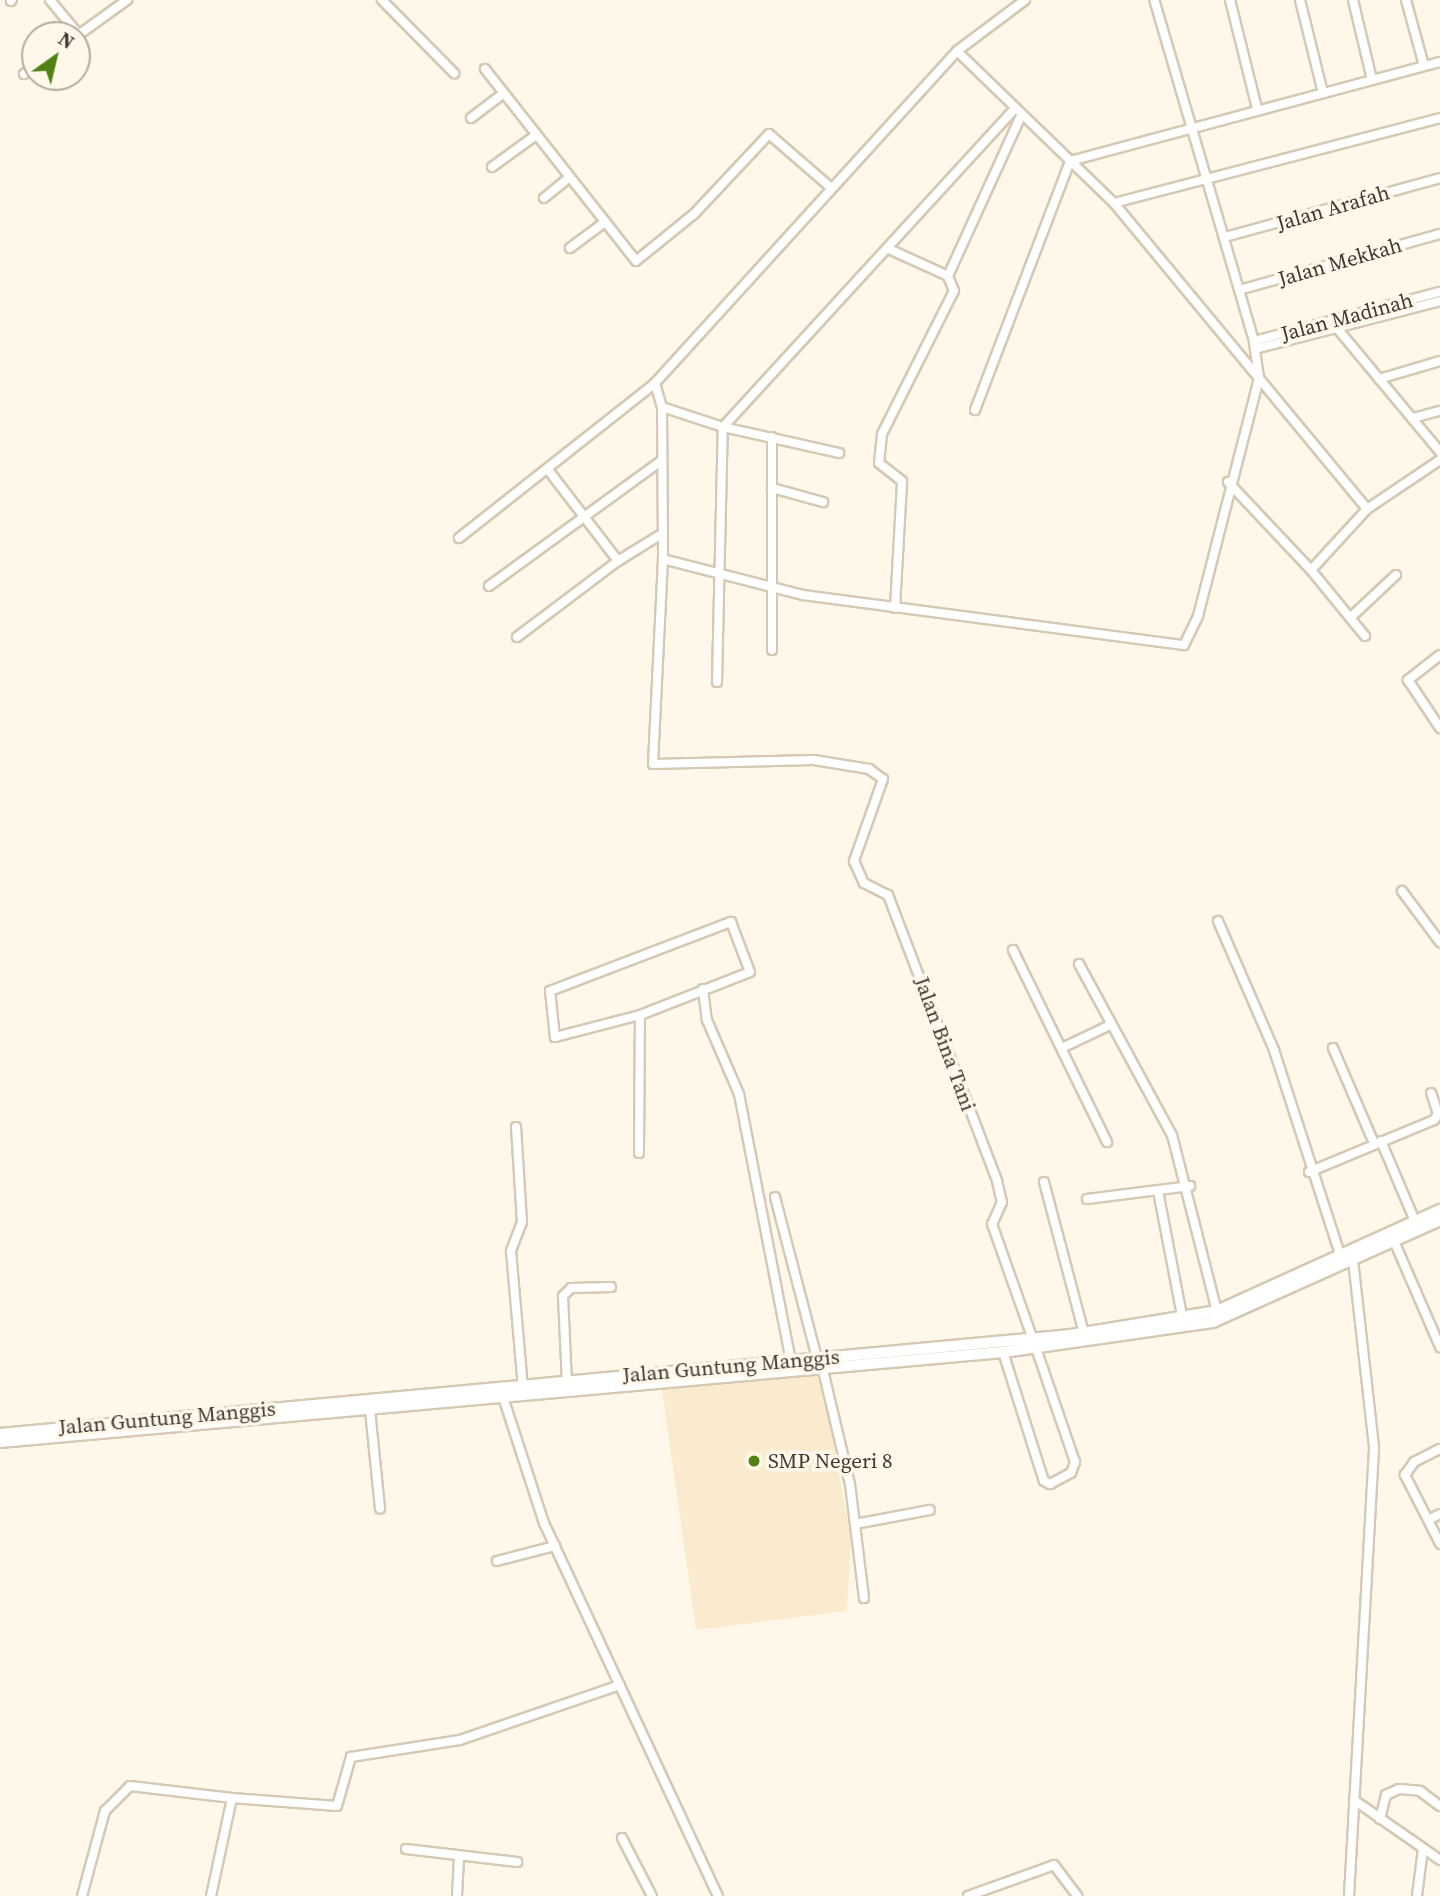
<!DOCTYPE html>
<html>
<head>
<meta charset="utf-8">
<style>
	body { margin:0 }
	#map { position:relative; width:1440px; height:1896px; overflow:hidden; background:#fff8ea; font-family:"Source Serif 4",serif }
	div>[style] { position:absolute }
	.built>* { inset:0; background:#fbebce }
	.roads { filter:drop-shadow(2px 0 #d5c9b4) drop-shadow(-2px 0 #d5c9b4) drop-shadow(0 2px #d5c9b4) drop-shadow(0 -2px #d5c9b4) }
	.minor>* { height:8px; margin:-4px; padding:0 4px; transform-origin:4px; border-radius:4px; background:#fff }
	.tertiary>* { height:10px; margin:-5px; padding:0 5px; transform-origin:5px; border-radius:5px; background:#fff }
	.dots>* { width:19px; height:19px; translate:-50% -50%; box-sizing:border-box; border:4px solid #fff8ea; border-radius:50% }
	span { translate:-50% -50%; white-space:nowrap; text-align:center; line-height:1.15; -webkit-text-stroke:7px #fff8ea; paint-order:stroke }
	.street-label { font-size:21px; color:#3e3931 }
	.poi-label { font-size:21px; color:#3e3931 }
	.left { translate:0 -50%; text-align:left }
	.north { position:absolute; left:21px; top:21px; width:70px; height:70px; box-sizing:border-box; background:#fff8ea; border:2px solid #b2aca0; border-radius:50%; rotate:34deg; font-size:19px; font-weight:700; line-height:28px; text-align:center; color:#3e3931 }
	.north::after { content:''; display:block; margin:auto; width:24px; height:32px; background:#518215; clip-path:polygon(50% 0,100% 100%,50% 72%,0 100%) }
</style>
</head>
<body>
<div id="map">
	<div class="built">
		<i style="clip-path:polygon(820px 1371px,851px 1538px,847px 1611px,696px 1630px,661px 1384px)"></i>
	</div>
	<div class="roads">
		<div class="minor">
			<i style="left:50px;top:0;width:45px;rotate:50.4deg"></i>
			<i style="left:382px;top:0;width:103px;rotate:45.4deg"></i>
			<i style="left:1025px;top:0;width:85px;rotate:143.1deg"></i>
			<i style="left:957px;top:51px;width:219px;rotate:44.1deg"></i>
			<i style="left:1114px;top:203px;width:397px;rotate:50.4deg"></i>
			<i style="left:1230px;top:0;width:111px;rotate:76deg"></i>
			<i style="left:1300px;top:0;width:96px;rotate:76.1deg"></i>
			<i style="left:1353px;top:0;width:82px;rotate:76.6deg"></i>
			<i style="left:1406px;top:0;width:68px;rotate:74.7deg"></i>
			<i style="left:11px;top:1px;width:1px;rotate:-45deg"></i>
			<i style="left:77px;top:36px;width:62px;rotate:-35.8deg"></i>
			<i style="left:485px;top:69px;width:244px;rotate:51.8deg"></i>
			<i style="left:636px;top:261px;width:76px;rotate:-39.1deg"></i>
			<i style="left:695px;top:213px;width:108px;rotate:-46.9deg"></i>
			<i style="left:769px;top:134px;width:79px;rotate:40.9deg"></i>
			<i style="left:24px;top:74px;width:14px;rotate:-36deg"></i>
			<i style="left:471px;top:118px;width:41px;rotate:-37.1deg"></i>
			<i style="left:492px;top:167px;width:54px;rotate:-36deg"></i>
			<i style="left:544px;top:198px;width:33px;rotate:-39deg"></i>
			<i style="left:1114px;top:203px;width:337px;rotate:-14.6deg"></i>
			<i style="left:1225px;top:237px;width:223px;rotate:-15.3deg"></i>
			<i style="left:570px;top:248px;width:44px;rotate:-36.6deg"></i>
			<i style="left:889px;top:249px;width:65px;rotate:24.6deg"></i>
			<i style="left:1239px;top:290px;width:209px;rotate:-15.6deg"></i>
			<i style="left:1336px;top:327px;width:163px;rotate:50.2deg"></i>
			<i style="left:1254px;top:341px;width:192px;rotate:-14.8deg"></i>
			<i style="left:1255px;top:349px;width:191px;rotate:-14.5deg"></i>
			<i style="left:1379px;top:379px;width:64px;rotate:-16.4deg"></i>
			<i style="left:655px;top:383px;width:25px;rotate:74deg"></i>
			<i style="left:662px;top:407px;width:64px;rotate:18.2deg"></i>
			<i style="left:723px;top:427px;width:429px;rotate:-47.5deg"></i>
			<i style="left:662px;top:407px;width:152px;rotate:89.6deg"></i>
			<i style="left:663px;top:559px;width:145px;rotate:14.4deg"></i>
			<i style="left:803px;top:595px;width:384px;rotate:7.5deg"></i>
			<i style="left:1184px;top:645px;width:32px;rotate:-64deg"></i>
			<i style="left:1198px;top:616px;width:246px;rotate:-75.6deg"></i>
			<i style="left:1259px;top:378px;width:37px;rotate:-98deg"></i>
			<i style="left:1254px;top:341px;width:355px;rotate:-106.3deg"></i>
			<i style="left:975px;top:410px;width:267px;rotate:-69.1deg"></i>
			<i style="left:1070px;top:161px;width:383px;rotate:-15deg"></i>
			<i style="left:1413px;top:418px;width:28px;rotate:-15deg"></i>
			<i style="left:549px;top:471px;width:113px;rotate:52.5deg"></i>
			<i style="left:618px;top:561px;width:49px;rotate:-31.8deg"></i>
			<i style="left:1228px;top:482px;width:121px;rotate:46.7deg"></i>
			<i style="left:772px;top:488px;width:53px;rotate:15.4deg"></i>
			<i style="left:459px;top:538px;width:250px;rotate:-38.3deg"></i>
			<i style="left:655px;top:383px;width:449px;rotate:-47.7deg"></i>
			<i style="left:663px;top:559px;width:205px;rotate:92.8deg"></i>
			<i style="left:653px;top:764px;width:161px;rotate:-1.4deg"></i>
			<i style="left:814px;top:760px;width:56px;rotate:9.3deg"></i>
			<i style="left:869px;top:769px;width:17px;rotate:36deg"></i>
			<i style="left:883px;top:779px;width:87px;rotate:109.5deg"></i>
			<i style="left:854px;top:861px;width:24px;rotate:66deg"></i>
			<i style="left:864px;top:883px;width:27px;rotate:27deg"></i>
			<i style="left:888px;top:895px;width:306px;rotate:69.1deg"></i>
			<i style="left:997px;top:1181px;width:22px;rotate:77deg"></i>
			<i style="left:1002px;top:1202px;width:24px;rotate:114deg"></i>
			<i style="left:992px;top:1224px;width:123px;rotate:70.5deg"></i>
			<i style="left:489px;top:586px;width:213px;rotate:-36deg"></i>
			<i style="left:895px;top:608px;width:127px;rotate:-86.8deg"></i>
			<i style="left:902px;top:481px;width:29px;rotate:-142deg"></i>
			<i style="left:879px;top:463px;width:29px;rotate:-84deg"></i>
			<i style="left:882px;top:434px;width:160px;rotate:-63.3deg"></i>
			<i style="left:954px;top:291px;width:16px;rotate:-112deg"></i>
			<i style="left:948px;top:276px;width:174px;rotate:-65.5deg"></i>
			<i style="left:1350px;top:618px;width:63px;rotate:-43.1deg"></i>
			<i style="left:1365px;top:636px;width:85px;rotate:-129.3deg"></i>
			<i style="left:1311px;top:570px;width:83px;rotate:-47.4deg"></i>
			<i style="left:1367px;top:509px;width:88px;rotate:-33.9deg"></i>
			<i style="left:517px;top:637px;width:126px;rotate:-37deg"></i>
			<i style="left:772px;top:650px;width:213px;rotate:-90deg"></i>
			<i style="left:1440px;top:655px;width:41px;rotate:142deg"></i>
			<i style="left:1408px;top:680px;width:58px;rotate:56.3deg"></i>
			<i style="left:717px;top:682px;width:255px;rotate:-88.7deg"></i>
			<i style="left:723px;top:427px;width:119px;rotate:12.6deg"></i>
			<i style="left:1402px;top:891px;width:64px;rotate:53.3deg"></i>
			<i style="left:1218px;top:921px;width:141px;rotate:66.5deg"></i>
			<i style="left:1274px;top:1050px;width:219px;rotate:72.1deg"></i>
			<i style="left:731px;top:922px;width:53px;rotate:69.2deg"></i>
			<i style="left:750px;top:972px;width:118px;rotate:158.6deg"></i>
			<i style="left:640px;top:1015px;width:88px;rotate:165.5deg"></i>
			<i style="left:555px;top:1037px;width:46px;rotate:-96.2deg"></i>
			<i style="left:550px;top:991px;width:194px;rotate:-20.9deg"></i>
			<i style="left:1013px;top:950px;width:214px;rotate:63.9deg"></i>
			<i style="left:1079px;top:964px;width:195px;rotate:61.5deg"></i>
			<i style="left:1172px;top:1135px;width:182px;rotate:75.7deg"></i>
			<i style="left:703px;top:989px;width:31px;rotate:83deg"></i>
			<i style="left:707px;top:1020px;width:81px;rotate:66.6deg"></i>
			<i style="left:739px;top:1094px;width:272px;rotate:79deg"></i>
			<i style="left:1062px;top:1048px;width:55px;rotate:-25.6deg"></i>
			<i style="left:1333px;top:1048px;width:103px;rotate:66.7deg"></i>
			<i style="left:516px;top:1127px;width:95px;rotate:86.4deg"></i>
			<i style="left:522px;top:1222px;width:31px;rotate:111deg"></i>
			<i style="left:511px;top:1251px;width:137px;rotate:85deg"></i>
			<i style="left:1381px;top:1141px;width:87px;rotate:67deg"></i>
			<i style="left:639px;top:1153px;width:138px;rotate:-89.6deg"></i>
			<i style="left:1309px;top:1172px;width:135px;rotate:-22.6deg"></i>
			<i style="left:1434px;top:1120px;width:7px;rotate:-56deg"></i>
			<i style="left:1438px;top:1114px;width:22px;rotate:-108deg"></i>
			<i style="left:1044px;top:1182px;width:156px;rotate:75.2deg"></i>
			<i style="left:1158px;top:1191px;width:127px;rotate:79.1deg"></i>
			<i style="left:775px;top:1197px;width:166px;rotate:75.4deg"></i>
			<i style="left:1087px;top:1199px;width:104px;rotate:-7.2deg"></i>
			<i style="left:1394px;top:1241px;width:116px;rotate:66.5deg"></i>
			<i style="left:1003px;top:1352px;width:135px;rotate:72.4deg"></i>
			<i style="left:1044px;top:1481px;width:7px;rotate:27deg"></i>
			<i style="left:1050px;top:1484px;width:24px;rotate:-28deg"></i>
			<i style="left:1071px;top:1473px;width:12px;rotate:-70deg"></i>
			<i style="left:1075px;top:1462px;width:120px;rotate:-108.9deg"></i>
			<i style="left:822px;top:1366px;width:121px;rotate:76.7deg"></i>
			<i style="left:850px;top:1484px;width:115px;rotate:83deg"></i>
			<i style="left:567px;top:1384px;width:88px;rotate:-92.6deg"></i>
			<i style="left:563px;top:1296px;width:11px;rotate:-45deg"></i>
			<i style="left:571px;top:1288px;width:40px;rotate:-1.4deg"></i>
			<i style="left:503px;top:1397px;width:133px;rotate:72deg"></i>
			<i style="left:544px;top:1523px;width:412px;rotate:65deg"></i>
			<i style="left:370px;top:1410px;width:99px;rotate:84.2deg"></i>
			<i style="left:1440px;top:1514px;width:13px;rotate:153deg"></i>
			<i style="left:1428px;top:1520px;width:27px;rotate:63deg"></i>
			<i style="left:1428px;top:1520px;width:51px;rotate:-117.1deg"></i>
			<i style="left:1405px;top:1475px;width:16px;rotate:-55deg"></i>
			<i style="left:1414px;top:1462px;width:29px;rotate:-27deg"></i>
			<i style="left:855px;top:1524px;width:76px;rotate:-10.6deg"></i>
			<i style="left:497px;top:1561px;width:60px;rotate:-14.5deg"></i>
			<i style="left:232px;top:1798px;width:105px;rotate:4.4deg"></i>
			<i style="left:337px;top:1806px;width:51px;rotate:-74.1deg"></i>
			<i style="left:351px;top:1757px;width:110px;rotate:-8.9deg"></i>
			<i style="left:460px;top:1740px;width:169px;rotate:-19deg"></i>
			<i style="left:1354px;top:1800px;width:105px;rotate:34.9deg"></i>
			<i style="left:1380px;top:1819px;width:25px;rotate:-76deg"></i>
			<i style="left:1386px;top:1795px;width:14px;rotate:-25deg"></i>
			<i style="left:1399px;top:1789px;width:21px;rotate:5deg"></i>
			<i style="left:1420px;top:1791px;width:25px;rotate:37deg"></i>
			<i style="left:622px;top:1838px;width:65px;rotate:62.7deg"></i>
			<i style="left:406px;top:1849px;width:112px;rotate:6.7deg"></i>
			<i style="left:82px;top:1896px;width:88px;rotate:-74.9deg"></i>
			<i style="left:105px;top:1811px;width:35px;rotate:-45deg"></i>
			<i style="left:130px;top:1786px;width:103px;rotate:6.7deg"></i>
			<i style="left:232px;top:1798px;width:100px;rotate:102.1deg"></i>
			<i style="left:457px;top:1896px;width:39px;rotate:-87deg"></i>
			<i style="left:968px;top:1896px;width:91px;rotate:-19.8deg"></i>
			<i style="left:1054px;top:1865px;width:39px;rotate:53deg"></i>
			<i style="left:1349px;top:1896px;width:450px;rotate:-86.8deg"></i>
			<i style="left:1374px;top:1447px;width:187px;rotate:-96.4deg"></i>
			<i style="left:1417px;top:1896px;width:47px;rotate:-82.7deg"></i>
		</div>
		<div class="tertiary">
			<i style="left:0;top:1434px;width:1076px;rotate:-5.28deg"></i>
			<i style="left:1071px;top:1335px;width:148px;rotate:-9.3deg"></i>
			<i style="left:1217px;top:1311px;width:245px;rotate:-24.4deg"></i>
			<i style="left:0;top:1442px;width:1007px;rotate:-5.13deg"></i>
			<i style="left:1003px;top:1352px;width:212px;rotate:-8.1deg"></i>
			<i style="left:1213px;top:1322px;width:249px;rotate:-24.2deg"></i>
		</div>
	</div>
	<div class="dots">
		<i style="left:754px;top:1461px;background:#518215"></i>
	</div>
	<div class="street-label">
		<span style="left:1333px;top:208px;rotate:-16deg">Jalan Arafah</span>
		<span style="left:1340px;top:262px;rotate:-16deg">Jalan Mekkah</span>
		<span style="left:1347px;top:317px;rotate:-15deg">Jalan Madinah</span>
		<span style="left:945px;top:1044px;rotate:70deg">Jalan Bina Tani</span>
		<span style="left:731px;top:1366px;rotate:-5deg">Jalan Guntung Manggis</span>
		<span style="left:167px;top:1418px;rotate:-5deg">Jalan Guntung Manggis</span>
	</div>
	<div class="poi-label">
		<span class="left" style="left:768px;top:1461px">SMP Negeri 8</span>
	</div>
	<div class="north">N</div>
</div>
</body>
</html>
